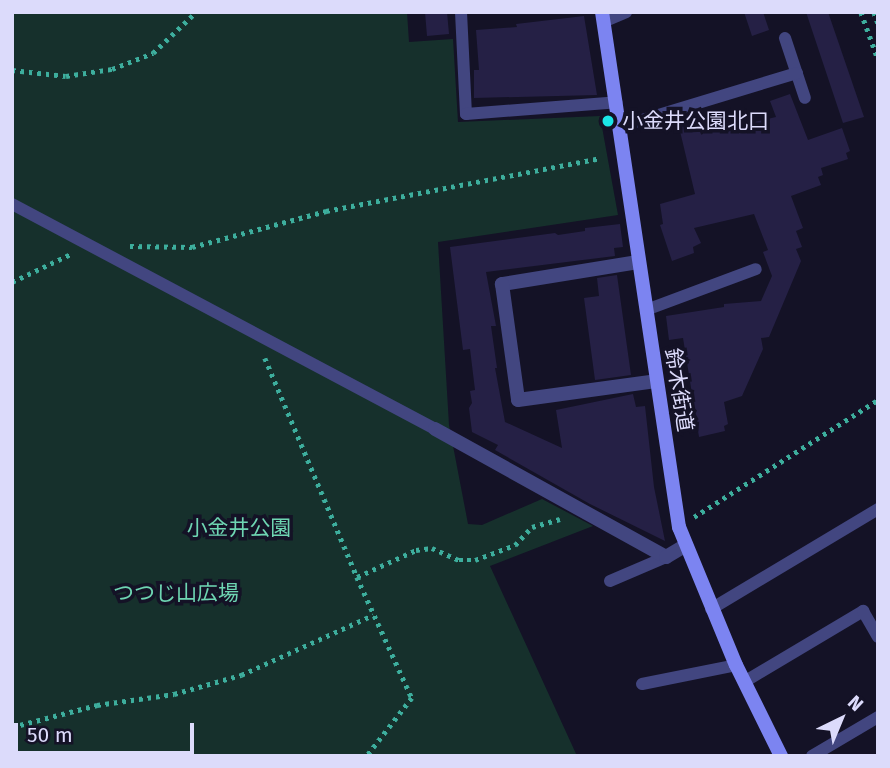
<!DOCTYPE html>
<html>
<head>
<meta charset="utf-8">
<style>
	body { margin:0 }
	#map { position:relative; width:890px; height:768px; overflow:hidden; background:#141226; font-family:"Fira Sans","Noto Sans JP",sans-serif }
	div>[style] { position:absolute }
	.green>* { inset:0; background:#16302c }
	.building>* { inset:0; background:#252045 }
	.path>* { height:4.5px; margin-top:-2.25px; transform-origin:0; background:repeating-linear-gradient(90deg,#3dae9d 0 3.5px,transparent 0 8.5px) }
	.lane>* { height:12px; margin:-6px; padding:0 6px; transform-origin:6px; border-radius:6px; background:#424680 }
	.street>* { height:14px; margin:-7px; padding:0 7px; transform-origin:7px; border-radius:7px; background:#424680 }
	.secondary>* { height:14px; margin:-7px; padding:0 7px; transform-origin:7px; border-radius:7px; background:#7c84f1 }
	.dots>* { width:19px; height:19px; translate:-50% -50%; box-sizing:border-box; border:4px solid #141226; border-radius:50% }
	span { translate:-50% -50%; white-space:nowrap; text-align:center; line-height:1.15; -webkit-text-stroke:7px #141226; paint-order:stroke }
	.poi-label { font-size:21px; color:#dcdbfb }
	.left { translate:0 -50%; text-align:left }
	.street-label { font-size:21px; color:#dcdbfb }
	.park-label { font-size:21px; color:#6ed5b2 }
	.frame { position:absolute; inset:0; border:14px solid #dcdbfb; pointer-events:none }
	.north { position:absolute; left:806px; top:684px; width:70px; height:70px; -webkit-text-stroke:5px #141226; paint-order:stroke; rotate:43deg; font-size:19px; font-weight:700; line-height:28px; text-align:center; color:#dcdbfb }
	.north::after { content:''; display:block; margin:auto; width:24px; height:32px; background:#dcdbfb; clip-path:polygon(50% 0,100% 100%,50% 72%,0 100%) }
	.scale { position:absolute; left:14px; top:723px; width:180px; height:32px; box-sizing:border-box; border:4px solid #dcdbfb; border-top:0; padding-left:9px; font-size:21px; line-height:24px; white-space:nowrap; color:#dcdbfb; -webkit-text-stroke:5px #141226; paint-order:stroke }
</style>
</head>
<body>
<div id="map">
	<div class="green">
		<i style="clip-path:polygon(12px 12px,407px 12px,409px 42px,453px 39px,458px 122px,600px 116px,618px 215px,438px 242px,449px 425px,468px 524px,482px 525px,542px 499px,593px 526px,490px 566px,577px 756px,12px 756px)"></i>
	</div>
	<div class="building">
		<i style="clip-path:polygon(425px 12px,447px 12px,449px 34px,427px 36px)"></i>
		<i style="clip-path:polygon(744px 12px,763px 12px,769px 30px,752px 36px)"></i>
		<i style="clip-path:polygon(806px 12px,828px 12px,864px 117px,843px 123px)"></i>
		<i style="clip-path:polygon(584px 16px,597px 95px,474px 98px,474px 70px,479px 70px,476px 30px,517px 27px,516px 24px)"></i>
		<i style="clip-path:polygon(790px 94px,808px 140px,842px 128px,850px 151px,846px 153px,848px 159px,821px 168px,823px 175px,818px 177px,821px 185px,791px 196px,803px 228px,796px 231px,802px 247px,796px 249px,801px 261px,769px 337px,761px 338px,763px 349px,742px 396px,724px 402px,728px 424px,724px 426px,725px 431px,699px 437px,683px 338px,669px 340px,666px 316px,724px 307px,724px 304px,761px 301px,772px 276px,763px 252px,768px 250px,754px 214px,694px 228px,701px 243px,693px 247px,694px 253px,672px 261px,660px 225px,663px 224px,660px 204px,695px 194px,679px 127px,700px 122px,701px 128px,707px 127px,708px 133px,776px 117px,770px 101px)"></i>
		<i style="clip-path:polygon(620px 224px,623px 247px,614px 248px,615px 256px,486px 272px,496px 326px,491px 326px,497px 368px,495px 368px,505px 422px,562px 448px,556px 410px,633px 394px,636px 407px,645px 406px,654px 487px,665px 541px,590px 504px,495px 450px,498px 445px,472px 432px,469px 408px,472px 403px,470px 391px,475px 390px,470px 349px,463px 350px,450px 247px,555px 233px,558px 235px,585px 231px,585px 228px)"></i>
		<i style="clip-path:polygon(617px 275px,631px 375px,595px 380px,584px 298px,599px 296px,597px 278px)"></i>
	</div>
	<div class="path">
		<i style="left:861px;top:12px;width:50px;rotate:70.1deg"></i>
		<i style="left:874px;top:12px;width:12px;rotate:70deg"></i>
		<i style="left:12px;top:70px;width:54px;rotate:6.3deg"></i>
		<i style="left:66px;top:76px;width:47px;rotate:-8.7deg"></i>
		<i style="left:112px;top:69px;width:44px;rotate:-21.3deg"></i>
		<i style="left:153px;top:53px;width:59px;rotate:-43.6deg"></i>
		<i style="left:130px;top:246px;width:62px;rotate:0.9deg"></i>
		<i style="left:192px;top:247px;width:139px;rotate:-15deg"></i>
		<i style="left:326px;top:211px;width:276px;rotate:-10.9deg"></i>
		<i style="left:12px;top:282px;width:65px;rotate:-25.4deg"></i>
		<i style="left:265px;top:358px;width:238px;rotate:67.2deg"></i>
		<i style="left:357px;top:577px;width:133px;rotate:65.6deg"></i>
		<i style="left:412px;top:698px;width:73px;rotate:127.8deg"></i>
		<i style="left:694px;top:517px;width:218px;rotate:-32.5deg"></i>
		<i style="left:357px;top:577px;width:65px;rotate:-24.6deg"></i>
		<i style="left:416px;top:550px;width:16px;rotate:-7deg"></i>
		<i style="left:432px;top:548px;width:30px;rotate:24deg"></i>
		<i style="left:459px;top:560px;width:16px"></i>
		<i style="left:475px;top:560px;width:43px;rotate:-20.6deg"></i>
		<i style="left:515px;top:545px;width:25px;rotate:-47deg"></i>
		<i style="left:532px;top:527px;width:29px;rotate:-16deg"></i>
		<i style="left:12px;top:727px;width:88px;rotate:-14.5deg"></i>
		<i style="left:97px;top:705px;width:78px;rotate:-8.1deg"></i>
		<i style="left:174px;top:694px;width:70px;rotate:-15.8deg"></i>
		<i style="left:241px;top:675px;width:145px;rotate:-24.4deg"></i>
	</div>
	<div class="lane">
		<i style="left:461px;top:12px;width:102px;rotate:87.2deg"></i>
		<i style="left:466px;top:114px;width:151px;rotate:-4.5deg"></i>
		<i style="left:603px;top:22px;width:25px;rotate:-23deg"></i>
		<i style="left:785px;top:38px;width:63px;rotate:71.6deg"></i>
		<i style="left:619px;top:127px;width:186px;rotate:-16.9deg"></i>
		<i style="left:12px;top:204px;width:479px;rotate:28deg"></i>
		<i style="left:646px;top:310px;width:117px;rotate:-20.4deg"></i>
		<i style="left:610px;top:581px;width:61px;rotate:-23.2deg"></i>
		<i style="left:711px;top:609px;width:195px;rotate:-30.9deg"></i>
		<i style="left:744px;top:682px;width:139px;rotate:-30.8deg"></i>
		<i style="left:863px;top:611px;width:30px;rotate:60deg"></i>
		<i style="left:642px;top:684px;width:96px;rotate:-11.4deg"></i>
		<i style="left:812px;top:756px;width:77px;rotate:-30.6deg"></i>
	</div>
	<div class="street">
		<i style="left:638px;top:262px;width:138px;rotate:170.8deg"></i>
		<i style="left:502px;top:284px;width:117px;rotate:82.1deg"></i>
		<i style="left:518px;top:400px;width:139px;rotate:-7.8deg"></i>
		<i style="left:435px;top:429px;width:264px;rotate:29deg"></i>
		<i style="left:666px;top:557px;width:23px;rotate:-31deg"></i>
	</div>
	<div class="secondary">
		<i style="left:602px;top:12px;width:521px;rotate:81.5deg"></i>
		<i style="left:679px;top:527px;width:149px;rotate:67.6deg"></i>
		<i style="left:736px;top:665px;width:102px;rotate:63.7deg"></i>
	</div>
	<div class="dots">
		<i style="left:608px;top:121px;background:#1be5e7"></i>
	</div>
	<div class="poi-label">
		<span class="left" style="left:622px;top:121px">小金井公園北口</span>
	</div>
	<div class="street-label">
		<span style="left:679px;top:390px;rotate:81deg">鈴木街道</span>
	</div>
	<div class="park-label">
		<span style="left:239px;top:528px">小金井公園</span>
		<span style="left:176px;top:593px">つつじ山広場</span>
	</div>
	<div class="frame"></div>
	<div class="north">N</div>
	<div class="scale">50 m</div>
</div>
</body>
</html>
